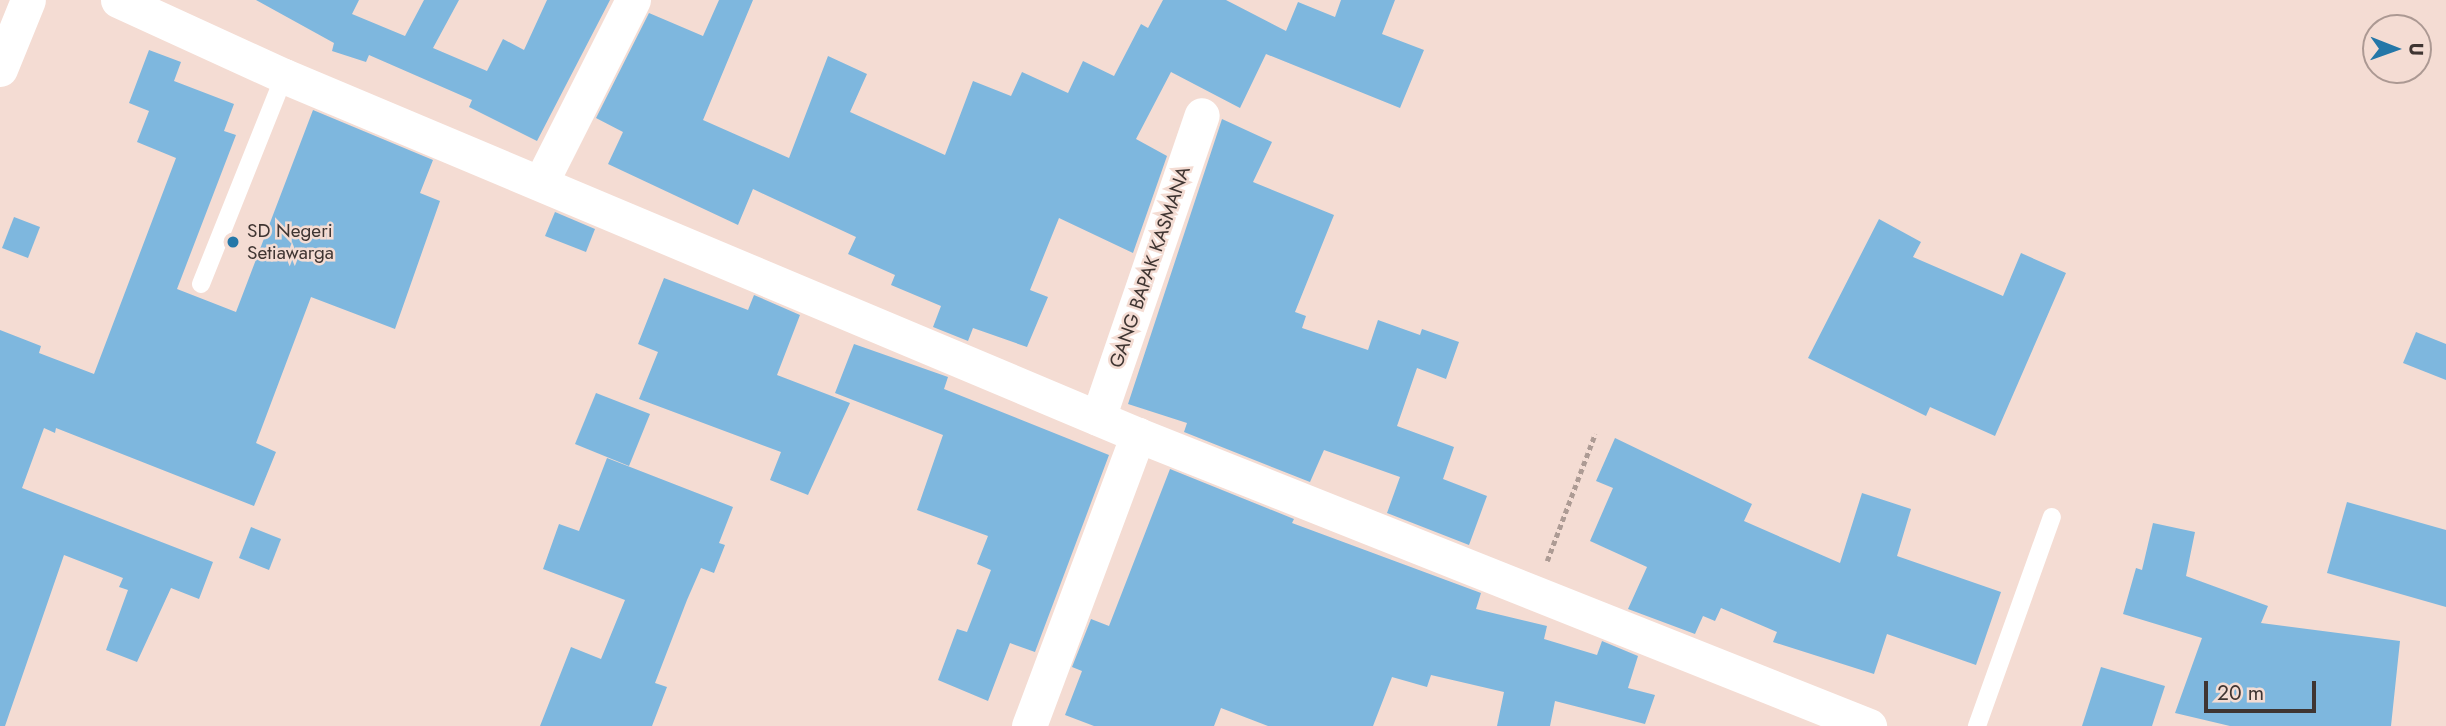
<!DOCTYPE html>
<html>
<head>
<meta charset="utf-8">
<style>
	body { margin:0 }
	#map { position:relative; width:2446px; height:726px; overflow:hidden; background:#f4dcd3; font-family:Jost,sans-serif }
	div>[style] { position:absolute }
	.building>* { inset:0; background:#7eb7de }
	.path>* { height:4.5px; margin-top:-2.25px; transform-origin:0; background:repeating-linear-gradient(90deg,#ad9b94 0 5px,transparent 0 8.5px) }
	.service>* { height:18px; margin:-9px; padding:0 9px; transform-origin:9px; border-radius:9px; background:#fff }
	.minor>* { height:35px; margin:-17.5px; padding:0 17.5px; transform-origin:17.5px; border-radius:17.5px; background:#fff }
	.dots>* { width:19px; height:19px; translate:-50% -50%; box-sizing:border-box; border:4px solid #f4dcd3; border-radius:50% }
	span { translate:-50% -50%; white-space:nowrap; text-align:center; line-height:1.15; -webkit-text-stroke:5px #f4dcd3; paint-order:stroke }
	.poi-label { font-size:19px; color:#3f3532 }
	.left { translate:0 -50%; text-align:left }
	.street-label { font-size:19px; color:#3f3532 }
	.north { position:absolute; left:2362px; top:14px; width:70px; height:70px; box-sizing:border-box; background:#f4dcd3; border:2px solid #ac9993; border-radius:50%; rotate:91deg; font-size:19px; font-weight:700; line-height:28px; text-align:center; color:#3f3532 }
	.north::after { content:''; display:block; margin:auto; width:24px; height:32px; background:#2477a8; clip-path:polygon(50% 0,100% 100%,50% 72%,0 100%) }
	.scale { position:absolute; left:2204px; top:681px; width:112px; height:32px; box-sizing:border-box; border:4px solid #3f3532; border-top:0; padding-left:9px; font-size:21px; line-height:24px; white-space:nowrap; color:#3f3532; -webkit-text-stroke:5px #f4dcd3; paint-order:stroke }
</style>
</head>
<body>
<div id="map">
	<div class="building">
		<i style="clip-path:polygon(256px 0,359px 0,352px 14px,405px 36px,424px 0,459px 0,433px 48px,487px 71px,503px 39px,524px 50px,547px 0,610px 0,537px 141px,469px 107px,472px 100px,369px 55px,366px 62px,332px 51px,334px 43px)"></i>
		<i style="clip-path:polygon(719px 0,753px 0,703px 120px,789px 158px,828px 56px,867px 74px,850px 112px,945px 155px,973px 81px,1011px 96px,1022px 72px,1068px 93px,1083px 61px,1114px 76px,1141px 24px,1148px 28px,1163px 0,1226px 0,1286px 31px,1298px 2px,1335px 17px,1341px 0,1395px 0,1382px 34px,1424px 50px,1400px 108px,1266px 54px,1240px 108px,1171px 72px,1136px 139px,1167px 156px,1133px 253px,1059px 218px,1030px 290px,1048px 297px,1027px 347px,973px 328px,968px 341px,933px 327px,941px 306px,891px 285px,895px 275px,848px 254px,856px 237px,753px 189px,738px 225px,608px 164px,623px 132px,596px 118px,649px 13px,703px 36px)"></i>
		<i style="clip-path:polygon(149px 50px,181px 62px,174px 81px,234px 104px,224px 131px,236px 135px,177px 289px,236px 312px,313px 110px,433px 160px,420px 193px,440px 201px,395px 329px,311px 297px,256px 443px,276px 452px,254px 506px,56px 428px,55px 433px,44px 428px,22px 488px,213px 562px,199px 599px,171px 588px,137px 662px,106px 650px,128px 590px,119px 587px,123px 578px,64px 555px,5px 726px,0 726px,0 330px,41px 346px,39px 353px,94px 374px,176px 158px,137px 142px,149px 111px,129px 103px)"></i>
		<i style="clip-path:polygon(1222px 119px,1272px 142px,1253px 182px,1334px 215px,1295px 312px,1306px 316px,1302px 328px,1368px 350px,1378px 320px,1420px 335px,1422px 329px,1459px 342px,1446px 379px,1417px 368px,1397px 426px,1454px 447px,1443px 479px,1487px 496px,1469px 545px,1387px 513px,1400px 477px,1324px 450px,1310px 482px,1184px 432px,1187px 423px,1128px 404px)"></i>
		<i style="clip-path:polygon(555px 212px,595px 229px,586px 252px,545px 236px)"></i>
		<i style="clip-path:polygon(14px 217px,40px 227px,28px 258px,2px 248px)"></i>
		<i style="clip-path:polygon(1879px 219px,1921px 242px,1913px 257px,2003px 296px,2021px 253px,2066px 273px,1995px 436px,1930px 407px,1926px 416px,1808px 358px)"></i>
		<i style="clip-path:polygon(664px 278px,748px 310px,754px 295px,800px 315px,777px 375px,850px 403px,808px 495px,770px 480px,781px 452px,639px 399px,658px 352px,638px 344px)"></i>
		<i style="clip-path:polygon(2416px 332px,2446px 344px,2446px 380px,2403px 363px)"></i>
		<i style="clip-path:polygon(854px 344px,948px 377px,944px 389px,1109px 455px,1035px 652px,1010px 643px,988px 701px,938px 680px,957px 629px,967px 632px,991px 570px,977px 564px,988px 536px,917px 510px,943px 435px,835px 393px)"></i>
		<i style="clip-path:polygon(596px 393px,650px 414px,629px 466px,575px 444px)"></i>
		<i style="clip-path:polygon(1615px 438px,1752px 504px,1744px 521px,1840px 563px,1862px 493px,1911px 509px,1897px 556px,2001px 592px,1976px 665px,1887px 634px,1874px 674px,1773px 642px,1777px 632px,1721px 608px,1715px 621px,1703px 616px,1695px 634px,1628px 609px,1647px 567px,1590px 541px,1613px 488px,1596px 481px)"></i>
		<i style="clip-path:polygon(607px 458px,733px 507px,719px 543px,725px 545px,714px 573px,701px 568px,687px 600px,655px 683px,667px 687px,652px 726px,540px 726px,571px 647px,601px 659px,625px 600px,543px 569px,559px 524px,579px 531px)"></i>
		<i style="clip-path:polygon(1170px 469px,1294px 519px,1292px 523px,1481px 593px,1476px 609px,1547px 626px,1544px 639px,1597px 655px,1602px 641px,1638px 656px,1628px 688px,1655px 695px,1645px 724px,1555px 701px,1550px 726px,1497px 726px,1504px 692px,1431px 675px,1427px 687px,1392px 677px,1373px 726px,1268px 726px,1221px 708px,1214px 726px,1094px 726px,1065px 715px,1082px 671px,1072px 667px,1091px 619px,1109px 626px)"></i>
		<i style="clip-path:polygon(2347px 502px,2446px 530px,2446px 607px,2327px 573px)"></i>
		<i style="clip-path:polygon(2153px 523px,2195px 532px,2186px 576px,2268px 606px,2261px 623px,2400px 641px,2391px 726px,2230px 726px,2175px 713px,2202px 638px,2123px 614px,2136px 568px,2142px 570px)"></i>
		<i style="clip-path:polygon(251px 527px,281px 539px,269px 570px,239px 558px)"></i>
		<i style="clip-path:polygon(2101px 667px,2165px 686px,2152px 726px,2082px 726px)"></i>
	</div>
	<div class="path">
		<i style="left:1547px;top:561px;width:136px;rotate:-69.3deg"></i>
	</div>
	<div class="service">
		<i style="left:201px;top:284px;width:224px;rotate:-68.2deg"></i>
		<i style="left:1977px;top:726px;width:222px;rotate:-70.3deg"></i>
	</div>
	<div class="minor">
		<i style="left:118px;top:0;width:183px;rotate:24.6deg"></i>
		<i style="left:284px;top:76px;width:926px;rotate:22.8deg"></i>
		<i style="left:1138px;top:435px;width:787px;rotate:21.71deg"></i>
		<i style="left:0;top:69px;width:74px;rotate:-67.9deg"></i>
		<i style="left:541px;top:182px;width:204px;rotate:-63.2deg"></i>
		<i style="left:1098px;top:418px;width:320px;rotate:-71.1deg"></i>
		<i style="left:1029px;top:726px;width:311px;rotate:-69.5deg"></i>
	</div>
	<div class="dots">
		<i style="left:233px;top:242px;background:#2477a8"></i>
	</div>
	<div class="poi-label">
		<span class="left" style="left:247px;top:242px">SD Negeri<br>Setiawarga</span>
	</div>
	<div class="street-label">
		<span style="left:1150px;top:267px;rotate:-71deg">GANG BAPAK KASMANA</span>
	</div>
	<div class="north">U</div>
	<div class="scale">20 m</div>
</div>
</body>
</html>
